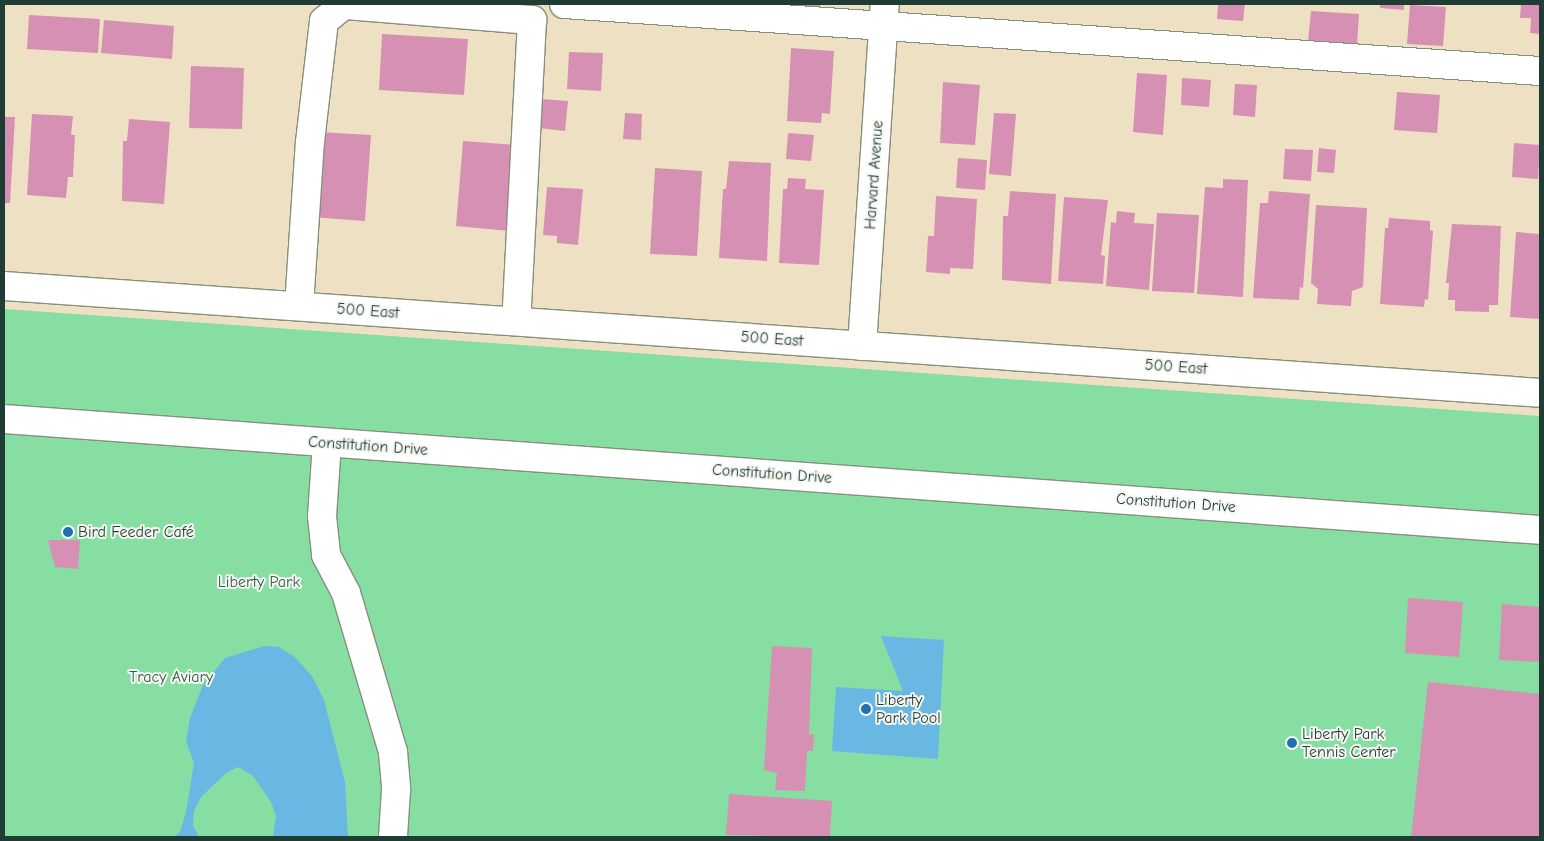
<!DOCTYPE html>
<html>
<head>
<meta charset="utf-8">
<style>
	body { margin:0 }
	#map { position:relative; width:1544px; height:841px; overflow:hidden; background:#eee1c3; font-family:"Comic Neue",sans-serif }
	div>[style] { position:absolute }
	.green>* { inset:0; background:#86dea2 }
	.water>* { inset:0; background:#69b8e4 }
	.building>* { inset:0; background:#d690b3 }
	.roads { filter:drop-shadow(1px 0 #868f7c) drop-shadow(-1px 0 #868f7c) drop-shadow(0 1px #868f7c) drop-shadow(0 -1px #868f7c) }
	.minor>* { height:28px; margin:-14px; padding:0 14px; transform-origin:14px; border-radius:14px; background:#fff }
	.dots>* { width:14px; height:14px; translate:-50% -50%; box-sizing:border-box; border:2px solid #f6f6f2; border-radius:50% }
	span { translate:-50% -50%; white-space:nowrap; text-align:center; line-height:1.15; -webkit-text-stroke:4px #f6f6f2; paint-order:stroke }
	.street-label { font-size:16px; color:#1f3d34 }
	.poi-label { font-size:16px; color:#1f3d34 }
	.left { translate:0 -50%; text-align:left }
	.park-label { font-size:16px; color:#345d4a }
	.frame { position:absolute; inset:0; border:5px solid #1f3d34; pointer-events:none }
</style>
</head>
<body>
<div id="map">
	<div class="green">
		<i style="clip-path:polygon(4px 309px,1540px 416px,1540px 837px,4px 837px)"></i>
	</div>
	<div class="water">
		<i style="clip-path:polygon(881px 636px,944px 640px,938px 759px,832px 751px,836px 687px,903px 691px)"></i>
		<i style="clip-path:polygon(264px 646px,279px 647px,295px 657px,312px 676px,324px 700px,345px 782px,348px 837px,273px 837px,276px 816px,271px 802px,253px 776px,238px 767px,226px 773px,201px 797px,194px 811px,193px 826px,199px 837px,174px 837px,180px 832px,186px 812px,194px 763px,186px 741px,190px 718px,203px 685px,225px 658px)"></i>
	</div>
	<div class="building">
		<i style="clip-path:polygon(746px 4px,820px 4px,820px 12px)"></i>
		<i style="clip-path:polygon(1218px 4px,1245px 4px,1243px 21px,1217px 19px)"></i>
		<i style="clip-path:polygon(1380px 4px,1404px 4px,1404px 10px,1380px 8px)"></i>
		<i style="clip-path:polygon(1521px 4px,1540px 4px,1540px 34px,1530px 33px,1531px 18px,1520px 18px)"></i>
		<i style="clip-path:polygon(1410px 5px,1446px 7px,1443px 46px,1407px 44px)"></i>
		<i style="clip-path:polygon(1311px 11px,1359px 14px,1357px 46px,1308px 42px)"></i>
		<i style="clip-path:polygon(29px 15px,100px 19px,98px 53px,27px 49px)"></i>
		<i style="clip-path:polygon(104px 20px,174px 26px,172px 59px,101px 53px)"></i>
		<i style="clip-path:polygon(382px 34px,468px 39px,464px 95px,379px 90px)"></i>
		<i style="clip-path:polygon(791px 48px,834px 51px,830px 114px,822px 113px,821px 123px,787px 121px)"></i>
		<i style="clip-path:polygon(569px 52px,603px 53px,601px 91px,567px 89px)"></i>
		<i style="clip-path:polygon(191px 66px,244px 68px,242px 129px,189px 128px)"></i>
		<i style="clip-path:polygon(1137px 73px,1167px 75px,1163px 135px,1133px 132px)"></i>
		<i style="clip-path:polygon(1182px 78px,1211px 80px,1209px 107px,1181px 105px)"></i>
		<i style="clip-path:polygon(943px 82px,980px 85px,975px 145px,940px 143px)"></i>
		<i style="clip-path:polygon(1235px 84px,1257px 85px,1255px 117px,1233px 115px)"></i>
		<i style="clip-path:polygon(1397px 92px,1440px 95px,1437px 133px,1394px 130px)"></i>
		<i style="clip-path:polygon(541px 99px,568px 101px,565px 131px,539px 128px)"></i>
		<i style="clip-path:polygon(625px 113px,642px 114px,641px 140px,623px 139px)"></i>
		<i style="clip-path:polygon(994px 113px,1016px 114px,1011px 176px,989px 174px)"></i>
		<i style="clip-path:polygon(32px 114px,73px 116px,71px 135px,75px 135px,73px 177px,68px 177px,66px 198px,27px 195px)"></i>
		<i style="clip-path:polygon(4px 117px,15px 117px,10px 203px,4px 203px)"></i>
		<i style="clip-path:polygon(129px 119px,170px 122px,164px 204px,122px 201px,123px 141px,127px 141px)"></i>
		<i style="clip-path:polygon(318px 132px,371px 135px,365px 221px,311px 217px)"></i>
		<i style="clip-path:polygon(788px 133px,814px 135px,811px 161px,786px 159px)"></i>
		<i style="clip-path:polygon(463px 141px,517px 145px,511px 231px,456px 226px)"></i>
		<i style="clip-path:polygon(1514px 143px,1540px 145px,1538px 179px,1512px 177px)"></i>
		<i style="clip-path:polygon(1319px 148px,1336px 150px,1334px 173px,1317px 172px)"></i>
		<i style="clip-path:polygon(1285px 149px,1313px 150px,1311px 181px,1283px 179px)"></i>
		<i style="clip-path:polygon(958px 158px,987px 160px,985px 190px,956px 188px)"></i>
		<i style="clip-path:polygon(729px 161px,771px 163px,767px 261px,719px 258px,723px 189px,726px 189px)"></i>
		<i style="clip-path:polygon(655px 168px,702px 171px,697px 256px,650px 254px)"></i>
		<i style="clip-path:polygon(788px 178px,806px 179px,805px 189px,824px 190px,819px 265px,779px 263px,783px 189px,787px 189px)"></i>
		<i style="clip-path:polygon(1223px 179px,1248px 180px,1243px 297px,1197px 294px,1205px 187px,1223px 188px)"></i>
		<i style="clip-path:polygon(547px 187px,583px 189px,578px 245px,557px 243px,557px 236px,543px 235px)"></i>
		<i style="clip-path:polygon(1010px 191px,1056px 194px,1051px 284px,1002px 280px,1003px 216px,1008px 216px)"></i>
		<i style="clip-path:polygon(1269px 191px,1310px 194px,1303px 288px,1300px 287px,1299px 300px,1253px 298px,1260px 203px,1268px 203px)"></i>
		<i style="clip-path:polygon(936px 196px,977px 199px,973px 269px,950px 268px,950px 274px,926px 272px,928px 236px,934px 236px)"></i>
		<i style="clip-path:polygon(1064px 197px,1108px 200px,1101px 255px,1105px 256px,1103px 284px,1058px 281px)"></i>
		<i style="clip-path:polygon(1316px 205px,1367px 208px,1363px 287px,1352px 291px,1351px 306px,1317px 304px,1318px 289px,1311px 283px)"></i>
		<i style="clip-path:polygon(1117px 211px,1135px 213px,1134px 223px,1154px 224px,1149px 290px,1106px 286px,1111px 222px,1116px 223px)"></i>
		<i style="clip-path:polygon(1157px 213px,1199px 215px,1194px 293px,1152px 291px)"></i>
		<i style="clip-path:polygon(1389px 218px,1430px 221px,1430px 230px,1433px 231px,1428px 300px,1425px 299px,1424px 307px,1380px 304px,1385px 228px,1388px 228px)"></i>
		<i style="clip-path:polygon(1452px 224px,1501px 226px,1498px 305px,1489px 305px,1489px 312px,1455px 311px,1455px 300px,1448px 300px,1449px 283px,1446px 283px)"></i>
		<i style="clip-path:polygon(1516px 232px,1540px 234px,1540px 319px,1510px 317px)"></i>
		<i style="clip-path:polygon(48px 540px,80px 540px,78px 569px,55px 567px)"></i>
		<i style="clip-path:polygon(1408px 598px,1463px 602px,1459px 657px,1405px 653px)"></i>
		<i style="clip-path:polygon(1502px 604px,1540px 607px,1540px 662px,1499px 660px)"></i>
		<i style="clip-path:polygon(772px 646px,812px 648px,809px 734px,814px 734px,813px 751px,807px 751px,805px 791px,775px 790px,777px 773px,764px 770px)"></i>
		<i style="clip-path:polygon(1428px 682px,1540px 694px,1540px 837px,1411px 837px)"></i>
		<i style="clip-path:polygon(729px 794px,832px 801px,830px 837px,726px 835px)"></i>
	</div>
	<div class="roads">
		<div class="minor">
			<i style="left:564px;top:4px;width:978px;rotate:3.93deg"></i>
			<i style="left:4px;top:286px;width:1540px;rotate:3.98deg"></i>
			<i style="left:299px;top:306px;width:164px;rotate:-86.2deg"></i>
			<i style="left:310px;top:142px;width:122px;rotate:-83.4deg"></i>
			<i style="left:324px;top:21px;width:26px;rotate:-39deg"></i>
			<i style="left:344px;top:5px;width:189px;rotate:4.6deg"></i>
			<i style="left:532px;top:20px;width:301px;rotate:93deg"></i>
			<i style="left:862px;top:346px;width:343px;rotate:-86.2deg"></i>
			<i style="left:4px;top:419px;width:1540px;rotate:4.13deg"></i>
			<i style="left:327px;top:443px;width:73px;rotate:93.9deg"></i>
			<i style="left:322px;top:516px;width:39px;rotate:84deg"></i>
			<i style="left:326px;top:555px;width:43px;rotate:62.2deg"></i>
			<i style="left:346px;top:593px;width:166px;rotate:73.5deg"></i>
			<i style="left:393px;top:752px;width:38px;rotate:85deg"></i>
			<i style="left:396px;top:790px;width:47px;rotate:93.7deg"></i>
		</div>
	</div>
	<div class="dots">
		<i style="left:68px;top:532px;background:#1f6fb2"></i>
		<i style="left:866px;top:709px;background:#1f6fb2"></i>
		<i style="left:1292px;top:743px;background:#1f6fb2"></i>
	</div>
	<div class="street-label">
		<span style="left:874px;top:175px;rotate:-86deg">Harvard Avenue</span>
		<span style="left:368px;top:311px;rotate:4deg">500 East</span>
		<span style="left:772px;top:339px;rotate:4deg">500 East</span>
		<span style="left:1176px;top:367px;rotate:4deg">500 East</span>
		<span style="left:368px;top:446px;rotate:4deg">Constitution Drive</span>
		<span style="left:772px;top:474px;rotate:4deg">Constitution Drive</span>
		<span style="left:1176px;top:503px;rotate:4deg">Constitution Drive</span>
	</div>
	<div class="poi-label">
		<span class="left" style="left:78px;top:532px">Bird Feeder Café</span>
		<span class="left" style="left:876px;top:709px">Liberty<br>Park Pool</span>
		<span class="left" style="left:1302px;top:743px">Liberty Park<br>Tennis Center</span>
	</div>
	<div class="park-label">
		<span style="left:259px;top:582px">Liberty Park</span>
		<span style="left:171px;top:677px">Tracy Aviary</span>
	</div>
	<div class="frame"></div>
</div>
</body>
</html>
